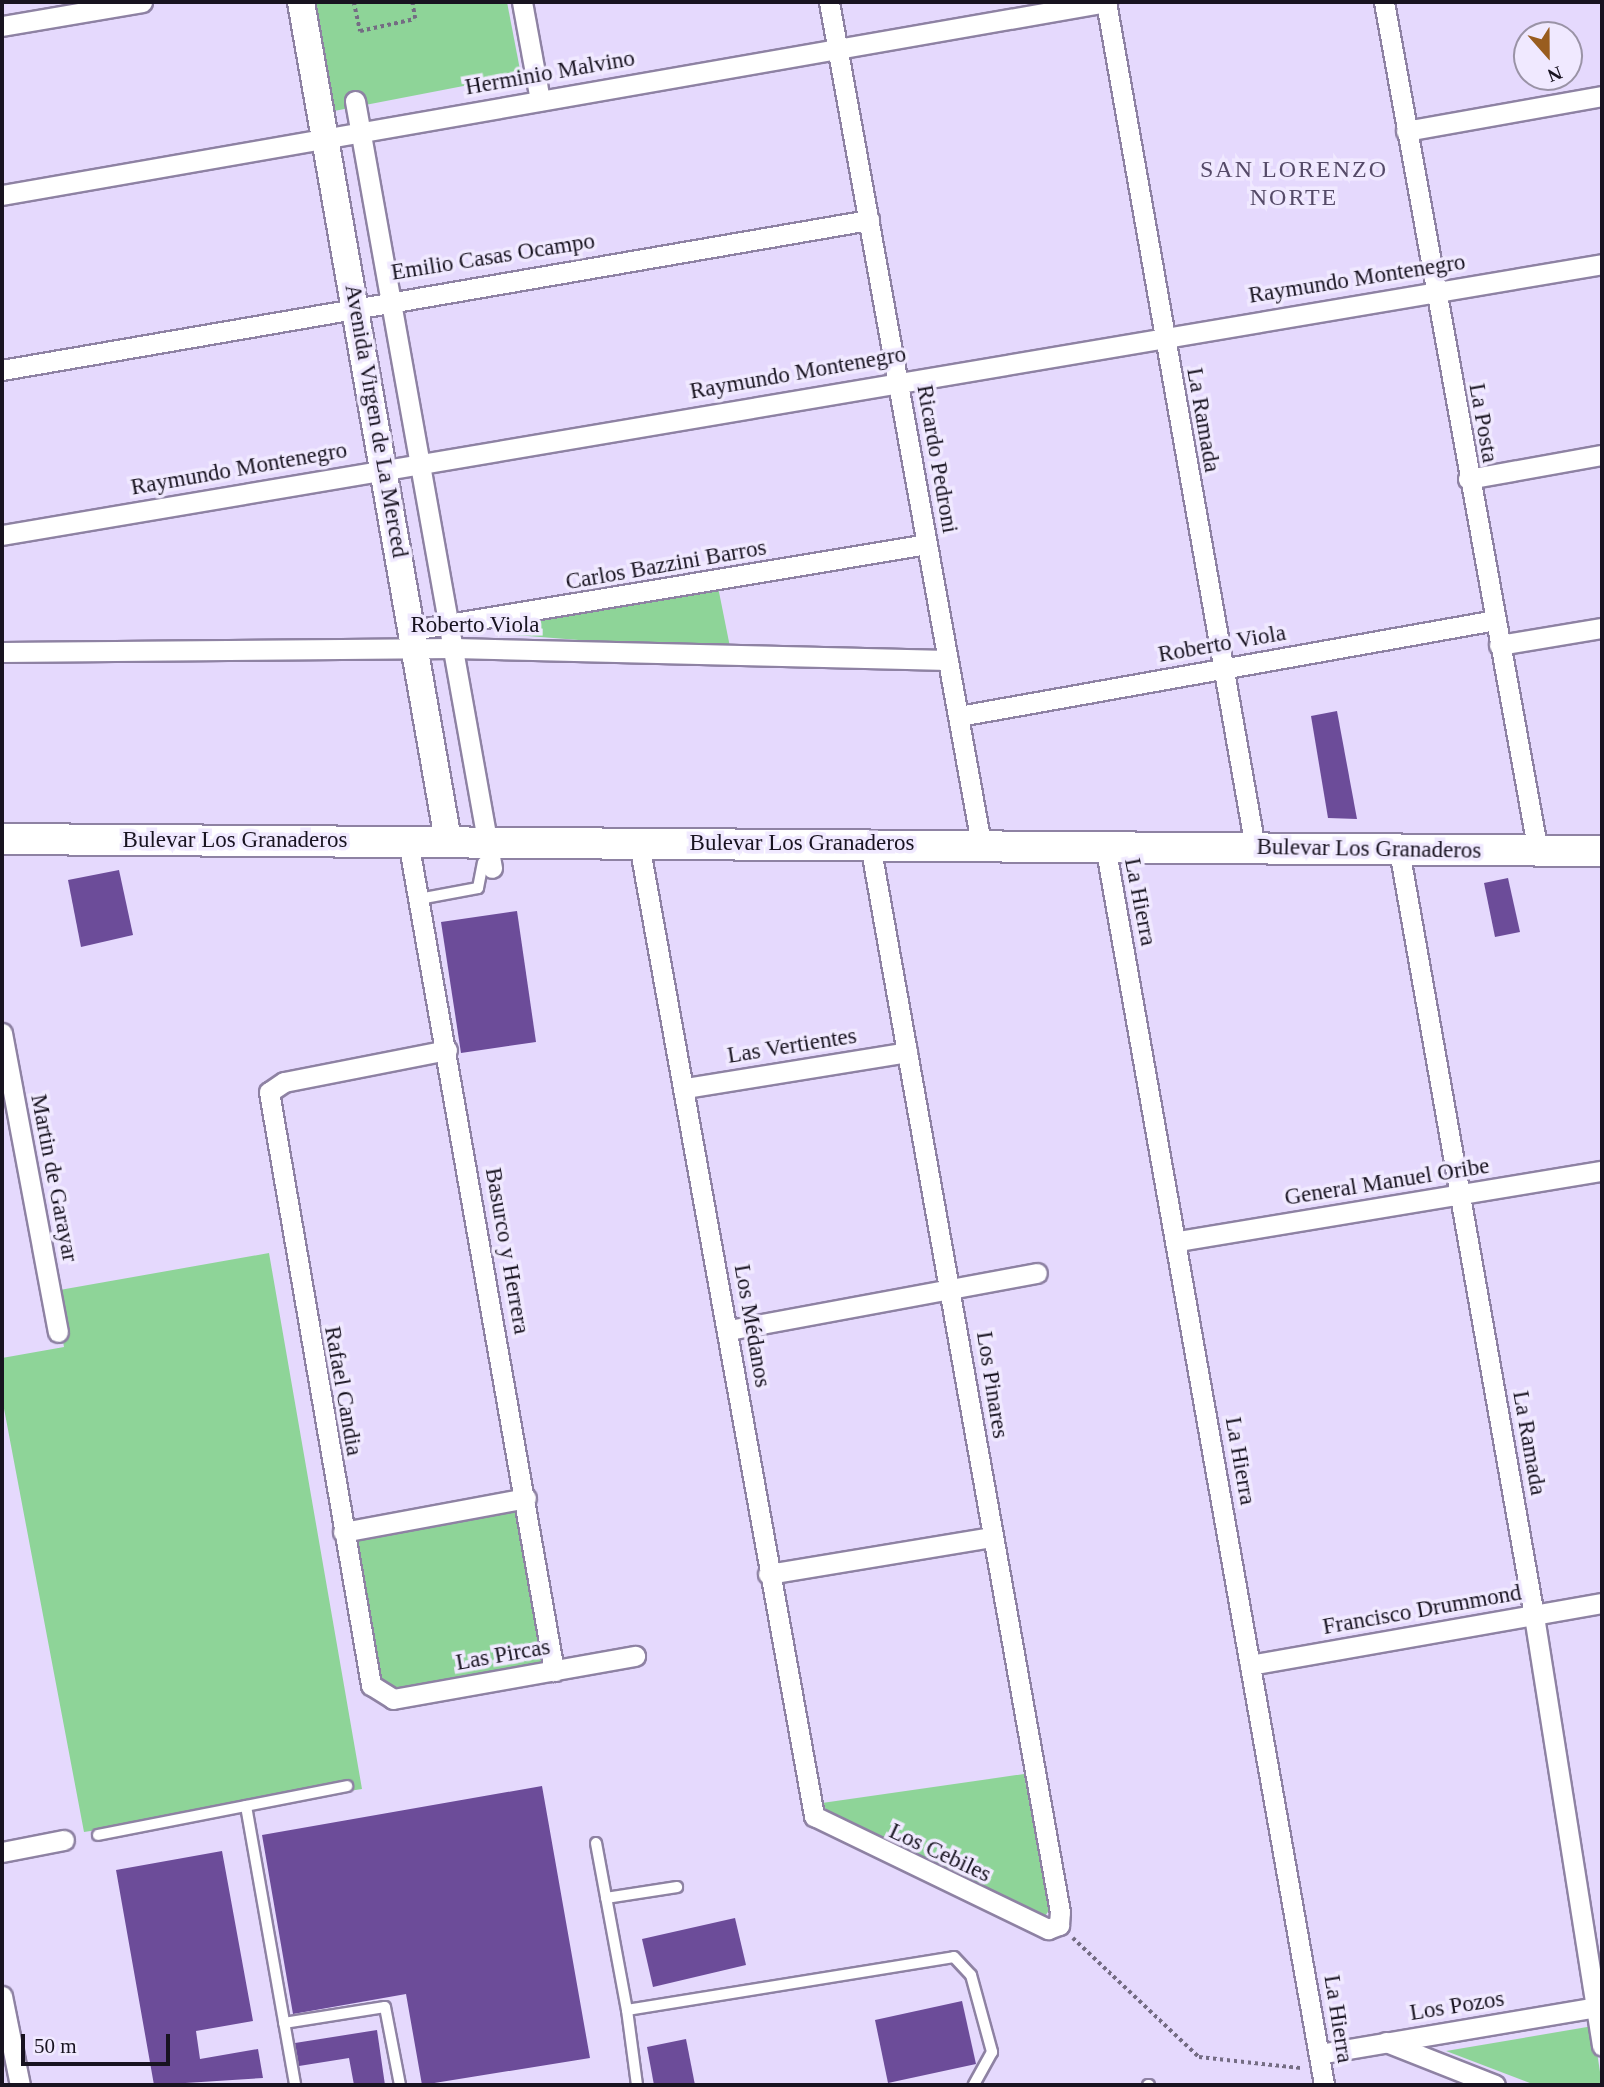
<!DOCTYPE html>
<html>
<head>
<meta charset="utf-8">
<style>
	body { margin:0 }
	#map { position:relative; width:1604px; height:2087px; overflow:hidden; background:#e5d9fd; font-family:"Times New Roman",serif }
	div>[style] { position:absolute }
	.green>* { inset:0; background:#8ed498 }
	.building>* { inset:0; background:#6c4c99 }
	.path>* { height:3.5px; margin-top:-1.75px; transform-origin:0; background:repeating-linear-gradient(90deg,#746c83 0 3.5px,transparent 0 7px) }
	.roads { filter:drop-shadow(2px 0 #8e82a3) drop-shadow(-2px 0 #8e82a3) drop-shadow(0 2px #8e82a3) drop-shadow(0 -2px #8e82a3) }
	.lane>* { height:10px; margin:-5px; padding:0 5px; transform-origin:5px; border-radius:5px; background:#fff }
	.street>* { height:19px; margin:-9.5px; padding:0 9.5px; transform-origin:9.5px; border-radius:9.5px; background:#fff }
	.secondary>* { height:26px; margin:-13px; padding:0 13px; transform-origin:13px; border-radius:13px; background:#fff }
	.primary>* { height:30px; margin:-15px; padding:0 15px; transform-origin:15px; border-radius:15px; background:#fff }
	span { translate:-50% -50%; white-space:nowrap; text-align:center; line-height:1.15; -webkit-text-stroke:7px #f0e9ff; paint-order:stroke }
	.street-label { font-size:23px; color:#181320 }
	.neighbourhood-label { font-size:24px; color:#554a68; letter-spacing:2px }
	.frame { position:absolute; inset:0; border:4px solid #181320; pointer-events:none }
	.north { position:absolute; left:1513px; top:21px; width:70px; height:70px; box-sizing:border-box; background:#f0e9ff; border:2px solid #9a93a6; border-radius:50%; rotate:159deg; font-size:19px; font-weight:700; line-height:28px; text-align:center; color:#181320 }
	.north::after { content:''; display:block; margin:auto; width:24px; height:32px; background:#995d1f; clip-path:polygon(50% 0,100% 100%,50% 72%,0 100%) }
	.scale { position:absolute; left:21px; top:2034px; width:149px; height:32px; box-sizing:border-box; border:4px solid #181320; border-top:0; padding-left:9px; font-size:21px; line-height:24px; white-space:nowrap; color:#181320; -webkit-text-stroke:5px #f0e9ff; paint-order:stroke }
</style>
</head>
<body>
<div id="map">
	<div class="green">
		<i style="clip-path:polygon(308px 2px,507px 2px,521px 75px,329px 112px)"></i>
		<i style="clip-path:polygon(718px 587px,731px 652px,515px 635px,512px 627px,515px 620px)"></i>
		<i style="clip-path:polygon(269px 1253px,362px 1789px,84px 1832px,2px 1398px,2px 1358px,64px 1347px,54px 1291px)"></i>
		<i style="clip-path:polygon(526px 1498px,556px 1669px,380px 1695px,343px 1532px)"></i>
		<i style="clip-path:polygon(1024px 1774px,1049px 1910px,1044px 1918px,832px 1818px,822px 1803px)"></i>
		<i style="clip-path:polygon(1593px 2026px,1602px 2085px,1535px 2085px,1446px 2051px)"></i>
	</div>
	<div class="building">
		<i style="clip-path:polygon(1337px 711px,1357px 819px,1328px 818px,1311px 716px)"></i>
		<i style="clip-path:polygon(119px 870px,133px 935px,81px 947px,68px 880px)"></i>
		<i style="clip-path:polygon(1508px 878px,1520px 932px,1495px 937px,1484px 883px)"></i>
		<i style="clip-path:polygon(517px 911px,536px 1042px,461px 1053px,441px 922px)"></i>
		<i style="clip-path:polygon(542px 1786px,590px 2058px,422px 2085px,406px 1994px,293px 2014px,262px 1835px)"></i>
		<i style="clip-path:polygon(222px 1851px,253px 2021px,196px 2031px,200px 2059px,258px 2049px,263px 2078px,154px 2085px,116px 1870px)"></i>
		<i style="clip-path:polygon(735px 1918px,746px 1965px,653px 1987px,642px 1939px)"></i>
		<i style="clip-path:polygon(962px 2001px,976px 2064px,888px 2083px,875px 2020px)"></i>
		<i style="clip-path:polygon(377px 2030px,385px 2085px,354px 2085px,349px 2058px,299px 2066px,295px 2043px)"></i>
		<i style="clip-path:polygon(686px 2039px,695px 2085px,654px 2085px,647px 2047px)"></i>
	</div>
	<div class="path">
		<i style="left:354px;top:2px;width:30px;rotate:78deg"></i>
		<i style="left:360px;top:31px;width:56px;rotate:-12.3deg"></i>
		<i style="left:415px;top:19px;width:17px;rotate:-100deg"></i>
		<i style="left:1073px;top:1938px;width:173px;rotate:43.4deg"></i>
		<i style="left:1199px;top:2057px;width:103px;rotate:6.2deg"></i>
	</div>
	<div class="roads">
		<div class="lane">
			<i style="left:419px;top:899px;width:60px;rotate:-10.6deg"></i>
			<i style="left:478px;top:888px;width:26px;rotate:-79deg"></i>
			<i style="left:246px;top:1806px;width:283px;rotate:80deg"></i>
			<i style="left:98px;top:1835px;width:254px;rotate:-11.1deg"></i>
			<i style="left:596px;top:1843px;width:170px;rotate:79.5deg"></i>
			<i style="left:606px;top:1898px;width:72px;rotate:-8.8deg"></i>
			<i style="left:284px;top:2023px;width:102px;rotate:-9deg"></i>
			<i style="left:385px;top:2007px;width:79px;rotate:79.1deg"></i>
			<i style="left:637px;top:2085px;width:76px;rotate:-97.6deg"></i>
			<i style="left:627px;top:2010px;width:331px;rotate:-9.2deg"></i>
			<i style="left:954px;top:1957px;width:25px;rotate:47deg"></i>
			<i style="left:971px;top:1975px;width:80px;rotate:74.7deg"></i>
			<i style="left:992px;top:2052px;width:38px;rotate:119deg"></i>
			<i style="left:1148px;top:2085px;width:1px"></i>
		</div>
		<div class="street">
			<i style="left:522px;top:2px;width:100px;rotate:79.6deg"></i>
			<i style="left:829px;top:2px;width:855px;rotate:79.76deg"></i>
			<i style="left:1106px;top:2px;width:858px;rotate:80deg"></i>
			<i style="left:1384px;top:2px;width:864px;rotate:79.73deg"></i>
			<i style="left:2px;top:26px;width:142px;rotate:-9.7deg"></i>
			<i style="left:355px;top:101px;width:779px;rotate:79.87deg"></i>
			<i style="left:1406px;top:131px;width:199px;rotate:-10.1deg"></i>
			<i style="left:2px;top:195px;width:1122px;rotate:-9.91deg"></i>
			<i style="left:2px;top:370px;width:880px;rotate:-9.82deg"></i>
			<i style="left:1468px;top:479px;width:136px;rotate:-10.2deg"></i>
			<i style="left:2px;top:535px;width:1623px;rotate:-9.61deg"></i>
			<i style="left:413px;top:630px;width:521px;rotate:-9.5deg"></i>
			<i style="left:1499px;top:645px;width:104px;rotate:-9.4deg"></i>
			<i style="left:2px;top:652px;width:452px;rotate:-0.5deg"></i>
			<i style="left:454px;top:648px;width:494px;rotate:1.4deg"></i>
			<i style="left:959px;top:716px;width:545px;rotate:-10.15deg"></i>
			<i style="left:408px;top:841px;width:843px;rotate:80.02deg"></i>
			<i style="left:639px;top:844px;width:988px;rotate:79.79deg"></i>
			<i style="left:814px;top:1816px;width:260px;rotate:25.8deg"></i>
			<i style="left:1048px;top:1929px;width:12px;rotate:-20deg"></i>
			<i style="left:1059px;top:1925px;width:13px;rotate:-86deg"></i>
			<i style="left:1060px;top:1912px;width:1085px;rotate:-100.09deg"></i>
			<i style="left:1105px;top:845px;width:1259px;rotate:79.98deg"></i>
			<i style="left:1399px;top:850px;width:778px;rotate:80deg"></i>
			<i style="left:1534px;top:1616px;width:435px;rotate:81deg"></i>
			<i style="left:2px;top:1033px;width:304px;rotate:79.4deg"></i>
			<i style="left:447px;top:1050px;width:166px;rotate:168.9deg"></i>
			<i style="left:284px;top:1082px;width:18px;rotate:146deg"></i>
			<i style="left:269px;top:1092px;width:602px;rotate:80.24deg"></i>
			<i style="left:371px;top:1685px;width:26px;rotate:32deg"></i>
			<i style="left:393px;top:1699px;width:246px;rotate:-10.1deg"></i>
			<i style="left:685px;top:1088px;width:225px;rotate:-9.2deg"></i>
			<i style="left:1178px;top:1241px;width:430px;rotate:-9.4deg"></i>
			<i style="left:729px;top:1330px;width:313px;rotate:-10.5deg"></i>
			<i style="left:343px;top:1532px;width:186px;rotate:-10.5deg"></i>
			<i style="left:768px;top:1574px;width:227px;rotate:-9.4deg"></i>
			<i style="left:1250px;top:1665px;width:357px;rotate:-10deg"></i>
			<i style="left:2px;top:1852px;width:63px;rotate:-11deg"></i>
			<i style="left:2px;top:1996px;width:91px;rotate:78.6deg"></i>
			<i style="left:1386px;top:2042px;width:117px;rotate:21.5deg"></i>
			<i style="left:1319px;top:2054px;width:287px;rotate:-9.6deg"></i>
		</div>
		<div class="secondary">
			<i style="left:301px;top:2px;width:851px;rotate:80.05deg"></i>
		</div>
		<div class="primary">
			<i style="left:2px;top:839px;width:1600px;rotate:0.43deg"></i>
		</div>
	</div>
	<div class="street-label">
		<span style="left:550px;top:73px;rotate:-10deg">Herminio Malvino</span>
		<span style="left:493px;top:257px;rotate:-9deg">Emilio Casas Ocampo</span>
		<span style="left:1357px;top:279px;rotate:-9deg">Raymundo Montenegro</span>
		<span style="left:798px;top:373px;rotate:-10deg">Raymundo Montenegro</span>
		<span style="left:1203px;top:420px;rotate:80deg">La Ramada</span>
		<span style="left:376px;top:421px;rotate:80deg">Avenida Virgen de La Merced</span>
		<span style="left:1483px;top:423px;rotate:80deg">La Posta</span>
		<span style="left:937px;top:459px;rotate:80deg">Ricardo Pedroni</span>
		<span style="left:239px;top:469px;rotate:-10deg">Raymundo Montenegro</span>
		<span style="left:666px;top:565px;rotate:-10deg">Carlos Bazzini Barros</span>
		<span style="left:475px;top:625px">Roberto Viola</span>
		<span style="left:1222px;top:644px;rotate:-10deg">Roberto Viola</span>
		<span style="left:235px;top:840px">Bulevar Los Granaderos</span>
		<span style="left:802px;top:843px">Bulevar Los Granaderos</span>
		<span style="left:1369px;top:849px;rotate:1deg">Bulevar Los Granaderos</span>
		<span style="left:1140px;top:902px;rotate:79deg">La Hierra</span>
		<span style="left:792px;top:1046px;rotate:-9deg">Las Vertientes</span>
		<span style="left:54px;top:1178px;rotate:79deg">Martin de Garayar</span>
		<span style="left:1387px;top:1182px;rotate:-9deg">General Manuel Oribe</span>
		<span style="left:507px;top:1251px;rotate:80deg">Basurco y Herrera</span>
		<span style="left:752px;top:1326px;rotate:80deg">Los Médanos</span>
		<span style="left:992px;top:1385px;rotate:81deg">Los Pinares</span>
		<span style="left:343px;top:1391px;rotate:80deg">Rafael Candia</span>
		<span style="left:1529px;top:1443px;rotate:80deg">La Ramada</span>
		<span style="left:1240px;top:1461px;rotate:80deg">La Hierra</span>
		<span style="left:1422px;top:1610px;rotate:-10deg">Francisco Drummond</span>
		<span style="left:503px;top:1655px;rotate:-10deg">Las Pircas</span>
		<span style="left:940px;top:1853px;rotate:25deg">Los Cebiles</span>
		<span style="left:1457px;top:2006px;rotate:-9deg">Los Pozos</span>
		<span style="left:1338px;top:2019px;rotate:81deg">La Hierra</span>
	</div>
	<div class="neighbourhood-label">
		<span style="left:1294px;top:184px">SAN LORENZO<br>NORTE</span>
	</div>
	<div class="frame"></div>
	<div class="north">N</div>
	<div class="scale">50 m</div>
</div>
</body>
</html>
